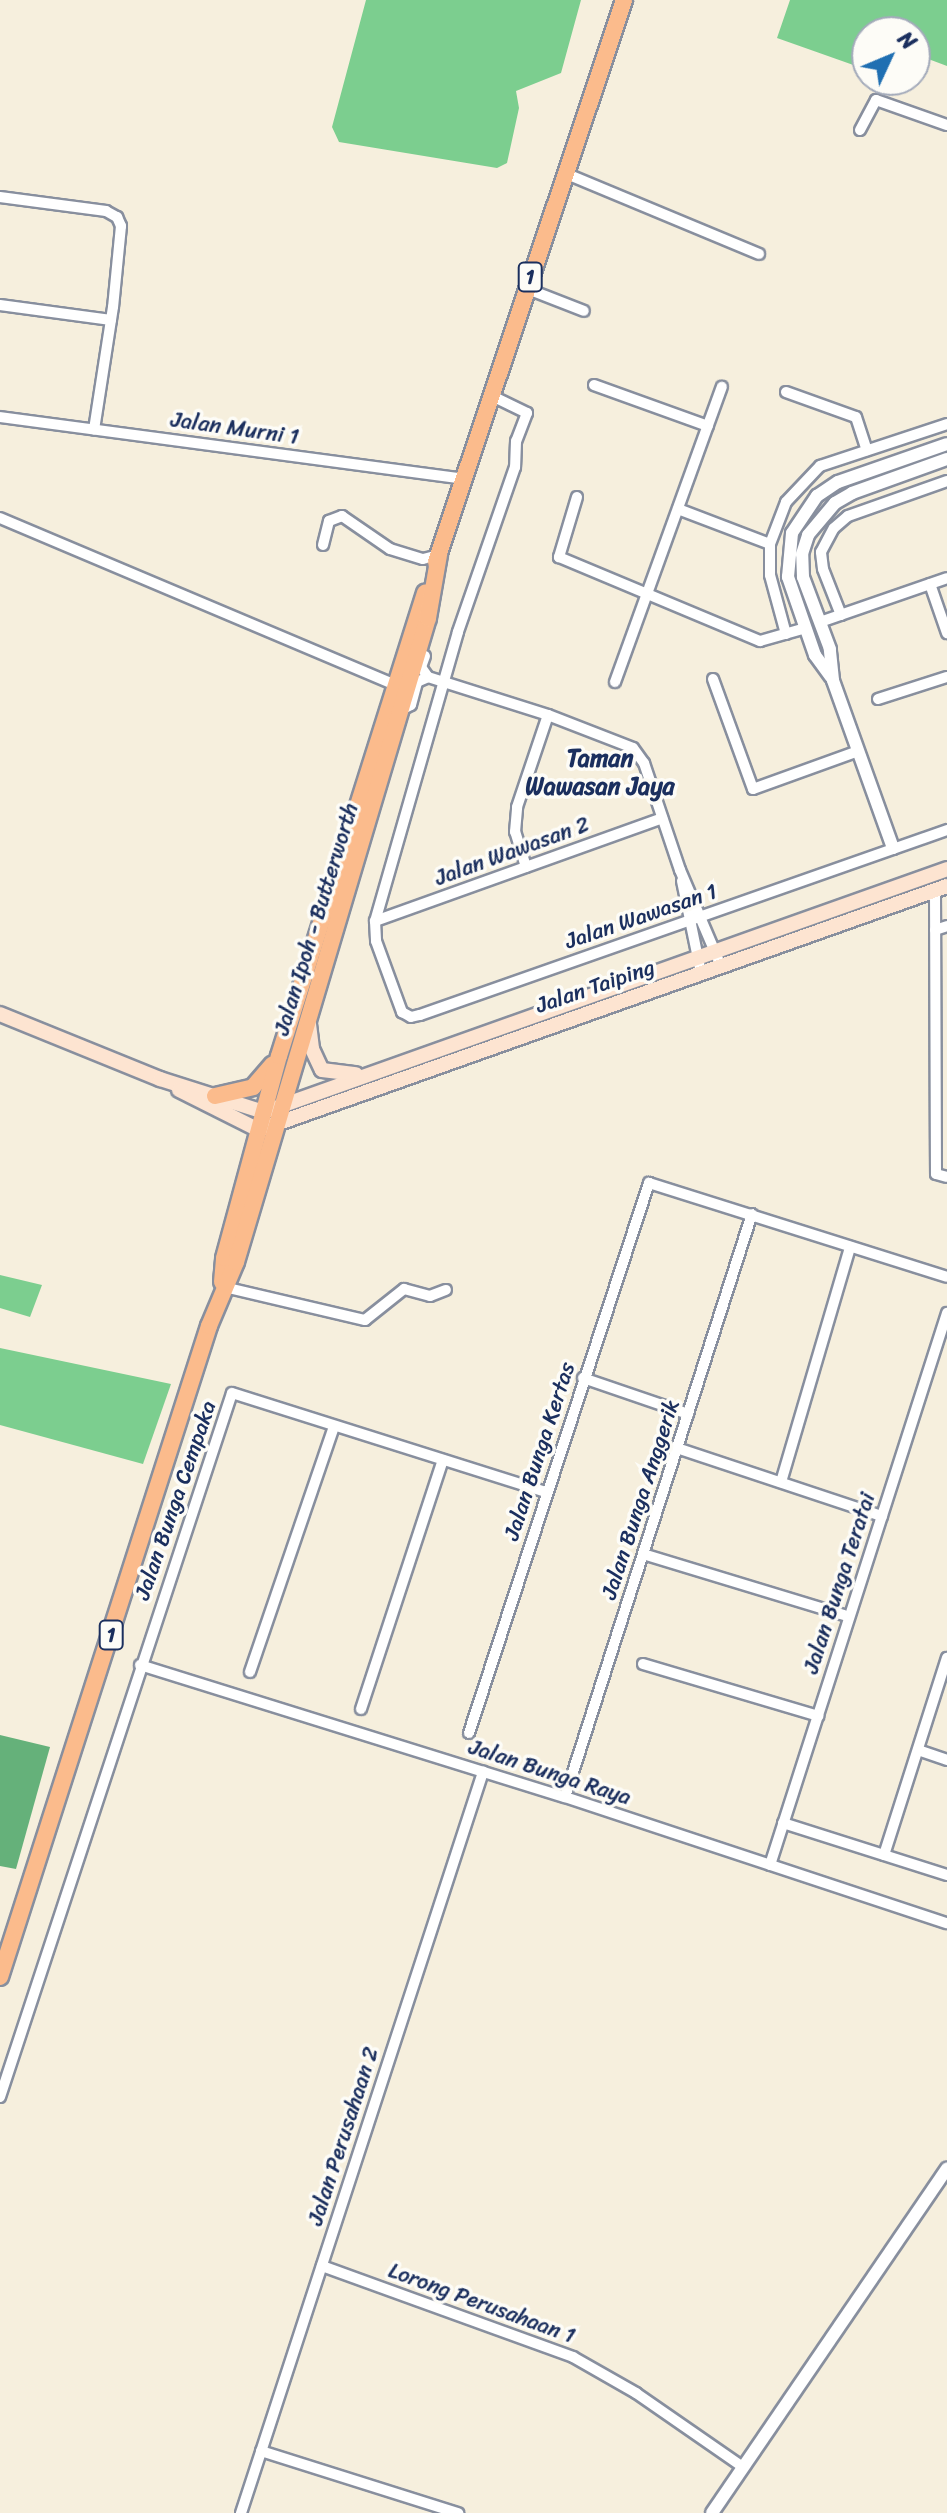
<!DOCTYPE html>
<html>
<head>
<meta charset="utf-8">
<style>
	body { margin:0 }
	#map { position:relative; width:947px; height:2513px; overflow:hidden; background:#f6efdd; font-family:Sriracha,sans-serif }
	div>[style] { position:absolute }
	.green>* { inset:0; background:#7cce8f }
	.forest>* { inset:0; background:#65b17a }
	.roads { filter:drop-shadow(2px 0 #888f9e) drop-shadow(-2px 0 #888f9e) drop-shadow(0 2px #888f9e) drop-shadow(0 -2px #888f9e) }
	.minor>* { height:10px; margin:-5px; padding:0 5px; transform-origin:5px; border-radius:5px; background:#fff }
	.tertiary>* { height:12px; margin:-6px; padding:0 6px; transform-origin:6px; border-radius:6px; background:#fff }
	.secondary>* { height:14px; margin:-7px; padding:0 7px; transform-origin:7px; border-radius:7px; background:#fde4d1 }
	.trunk>* { height:16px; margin:-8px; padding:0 8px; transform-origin:8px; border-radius:8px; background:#fbbb8c }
	span { translate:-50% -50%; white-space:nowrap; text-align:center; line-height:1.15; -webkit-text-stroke:7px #fdfcf7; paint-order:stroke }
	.shield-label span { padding:2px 6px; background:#fdfcf7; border:2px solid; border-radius:6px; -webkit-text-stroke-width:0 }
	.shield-label { font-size:20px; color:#1b2f5e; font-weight:700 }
	.street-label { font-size:22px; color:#1b2f5e }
	.neighbourhood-label { font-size:24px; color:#1b2f5e; font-weight:700 }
	.north { position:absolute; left:851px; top:16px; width:80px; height:80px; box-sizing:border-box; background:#fdfcf7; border:2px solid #a3aaba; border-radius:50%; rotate:46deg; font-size:22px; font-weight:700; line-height:32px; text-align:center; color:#1b2f5e }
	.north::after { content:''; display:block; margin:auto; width:28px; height:36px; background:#1f6fb2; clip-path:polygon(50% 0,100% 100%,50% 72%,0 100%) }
</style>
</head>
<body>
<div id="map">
	<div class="green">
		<i style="clip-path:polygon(366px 0,581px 0,561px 73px,516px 91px,519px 108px,507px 163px,497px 168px,339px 142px,332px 127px)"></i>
		<i style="clip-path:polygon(790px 0,947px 0,947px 66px,915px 54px,915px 32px,867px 32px,859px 67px,777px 38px)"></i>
		<i style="clip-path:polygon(0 1275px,42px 1285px,30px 1317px,0 1308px)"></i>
		<i style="clip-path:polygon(0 1348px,171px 1384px,143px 1464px,0 1425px)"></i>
	</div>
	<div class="forest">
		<i style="clip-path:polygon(0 1735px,50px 1747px,16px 1869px,0 1866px)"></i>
	</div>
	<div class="roads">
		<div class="minor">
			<i style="left:860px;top:130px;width:34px;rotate:-62deg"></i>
			<i style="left:876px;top:100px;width:75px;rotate:19.4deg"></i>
			<i style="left:567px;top:174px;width:208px;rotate:22.6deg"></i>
			<i style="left:0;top:197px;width:107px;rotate:7.5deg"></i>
			<i style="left:106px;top:211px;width:13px;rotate:29deg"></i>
			<i style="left:117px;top:217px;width:10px;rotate:66deg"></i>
			<i style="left:121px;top:226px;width:81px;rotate:95.6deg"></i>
			<i style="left:113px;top:307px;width:124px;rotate:98.8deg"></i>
			<i style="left:525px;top:288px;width:63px;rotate:21.3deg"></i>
			<i style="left:0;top:305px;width:112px;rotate:7.7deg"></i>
			<i style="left:594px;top:385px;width:121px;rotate:19.8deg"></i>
			<i style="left:786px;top:392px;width:74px;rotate:19.7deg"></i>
			<i style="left:856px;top:417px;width:35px;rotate:72deg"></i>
			<i style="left:492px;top:396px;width:39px;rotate:26deg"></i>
			<i style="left:527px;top:413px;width:30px;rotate:111deg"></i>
			<i style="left:516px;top:441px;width:26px;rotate:92deg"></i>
			<i style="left:515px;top:467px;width:175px;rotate:109.1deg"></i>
			<i style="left:458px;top:632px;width:301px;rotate:106deg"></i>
			<i style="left:375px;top:921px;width:20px;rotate:87deg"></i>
			<i style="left:376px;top:941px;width:76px;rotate:69.9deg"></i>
			<i style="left:402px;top:1012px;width:10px;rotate:29deg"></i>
			<i style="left:411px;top:1017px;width:9px;rotate:-13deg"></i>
			<i style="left:420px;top:1015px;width:559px;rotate:-19.34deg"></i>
			<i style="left:0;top:417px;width:468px;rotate:7.6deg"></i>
			<i style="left:577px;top:497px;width:63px;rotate:106.7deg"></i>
			<i style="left:559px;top:557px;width:218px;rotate:22.7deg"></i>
			<i style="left:760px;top:641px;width:48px;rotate:-15.8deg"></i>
			<i style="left:678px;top:509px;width:98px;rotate:20.8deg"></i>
			<i style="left:0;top:518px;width:429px;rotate:22.9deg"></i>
			<i style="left:323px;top:545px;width:25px;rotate:-76deg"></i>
			<i style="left:329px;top:521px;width:14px;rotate:-21deg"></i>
			<i style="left:342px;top:516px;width:58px;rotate:34.5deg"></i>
			<i style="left:390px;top:549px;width:34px;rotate:17deg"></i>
			<i style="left:423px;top:559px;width:16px;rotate:-14deg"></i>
			<i style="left:930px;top:584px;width:52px;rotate:70.9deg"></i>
			<i style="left:841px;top:615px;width:49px;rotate:-111.4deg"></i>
			<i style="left:823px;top:569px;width:17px;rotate:-97deg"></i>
			<i style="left:821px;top:552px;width:27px;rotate:-62deg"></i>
			<i style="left:834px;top:528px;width:18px;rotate:-41deg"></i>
			<i style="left:848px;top:516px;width:105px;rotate:-19.5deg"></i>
			<i style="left:820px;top:622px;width:134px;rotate:-19.1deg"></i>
			<i style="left:786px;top:634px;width:61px;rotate:-105.2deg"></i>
			<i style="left:770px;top:575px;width:31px;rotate:-90deg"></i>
			<i style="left:770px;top:544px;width:45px;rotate:-69.1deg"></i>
			<i style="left:786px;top:502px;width:50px;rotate:-46.6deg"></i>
			<i style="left:820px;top:466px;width:134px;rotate:-18.3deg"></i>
			<i style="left:425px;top:656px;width:12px;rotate:110deg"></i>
			<i style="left:421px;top:667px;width:12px;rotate:55deg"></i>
			<i style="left:428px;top:677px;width:126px;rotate:17.6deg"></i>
			<i style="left:548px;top:715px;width:91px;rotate:21.2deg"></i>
			<i style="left:633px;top:748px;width:19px;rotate:54deg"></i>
			<i style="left:644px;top:763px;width:113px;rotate:71.4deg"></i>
			<i style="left:680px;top:870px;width:104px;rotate:66.9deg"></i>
			<i style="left:713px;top:679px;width:117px;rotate:70deg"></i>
			<i style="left:753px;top:789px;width:109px;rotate:-19.8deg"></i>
			<i style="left:615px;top:682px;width:314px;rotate:-70.1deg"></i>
			<i style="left:878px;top:699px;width:72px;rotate:-17.7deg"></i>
			<i style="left:401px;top:710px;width:11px;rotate:-27deg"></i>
			<i style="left:411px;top:705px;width:24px;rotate:-75deg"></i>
			<i style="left:417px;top:682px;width:12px;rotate:-24deg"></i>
			<i style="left:526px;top:867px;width:37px;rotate:-107deg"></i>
			<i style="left:515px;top:832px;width:25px;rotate:-85deg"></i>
			<i style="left:517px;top:807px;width:97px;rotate:-71.4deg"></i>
			<i style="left:682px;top:881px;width:94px;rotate:78.3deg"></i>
			<i style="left:935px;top:891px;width:283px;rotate:89.8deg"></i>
			<i style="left:936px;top:1174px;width:11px;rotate:15deg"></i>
			<i style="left:375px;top:921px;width:305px;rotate:-19.7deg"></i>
			<i style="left:935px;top:930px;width:13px;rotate:-18deg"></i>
			<i style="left:224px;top:1287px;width:145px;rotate:13.2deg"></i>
			<i style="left:365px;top:1320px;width:50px;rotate:-38.5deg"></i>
			<i style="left:404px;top:1289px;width:27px;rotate:15deg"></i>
			<i style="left:430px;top:1296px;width:17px;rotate:-21deg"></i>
			<i style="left:583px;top:1378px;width:111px;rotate:18.9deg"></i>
			<i style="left:677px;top:1448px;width:216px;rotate:18.4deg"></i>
			<i style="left:781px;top:1482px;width:245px;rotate:-73.6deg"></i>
			<i style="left:643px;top:1554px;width:210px;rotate:16.9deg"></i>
			<i style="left:643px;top:1664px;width:183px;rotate:16.5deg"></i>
			<i style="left:140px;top:1665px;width:445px;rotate:17.3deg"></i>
			<i style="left:565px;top:1797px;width:402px;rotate:18.3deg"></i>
			<i style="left:250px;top:1672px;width:259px;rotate:-71.1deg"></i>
			<i style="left:361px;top:1709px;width:262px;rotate:-71.8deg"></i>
			<i style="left:469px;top:1733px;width:579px;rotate:-71.88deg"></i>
			<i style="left:649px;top:1183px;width:312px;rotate:17.5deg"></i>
			<i style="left:918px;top:1750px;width:31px;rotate:19deg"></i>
			<i style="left:565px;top:1797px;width:612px;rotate:-72.22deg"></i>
			<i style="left:783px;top:1823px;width:172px;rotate:17.6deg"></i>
			<i style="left:884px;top:1855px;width:207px;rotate:-72.3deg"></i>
			<i style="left:770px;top:1865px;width:580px;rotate:-72.22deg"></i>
			<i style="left:0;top:2097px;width:741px;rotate:-71.76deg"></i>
			<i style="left:232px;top:1393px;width:329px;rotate:17.5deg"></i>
			<i style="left:322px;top:2266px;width:267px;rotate:19.9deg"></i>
			<i style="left:573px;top:2357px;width:73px;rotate:29.7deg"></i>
			<i style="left:636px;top:2393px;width:130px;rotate:34.7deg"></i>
			<i style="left:261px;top:2451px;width:207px;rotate:17.5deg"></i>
			<i style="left:241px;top:2513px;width:780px;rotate:-71.91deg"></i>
		</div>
		<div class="tertiary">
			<i style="left:831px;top:677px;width:27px;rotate:-126deg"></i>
			<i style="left:815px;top:655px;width:83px;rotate:-109.1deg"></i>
			<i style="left:788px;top:577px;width:44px;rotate:-84.8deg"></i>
			<i style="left:792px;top:533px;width:45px;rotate:-56deg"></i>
			<i style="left:817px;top:496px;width:25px;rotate:-34deg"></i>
			<i style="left:838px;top:482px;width:115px;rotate:-19.2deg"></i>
			<i style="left:893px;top:848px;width:178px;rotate:-109.7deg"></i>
			<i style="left:833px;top:680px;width:31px;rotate:-96deg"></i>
			<i style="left:830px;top:649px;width:77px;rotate:-110.6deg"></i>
			<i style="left:803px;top:577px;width:23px;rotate:-92deg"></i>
			<i style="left:802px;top:554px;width:20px;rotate:-72deg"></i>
			<i style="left:808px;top:535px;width:42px;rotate:-49.8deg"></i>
			<i style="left:835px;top:503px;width:20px;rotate:-30deg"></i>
			<i style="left:852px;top:493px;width:101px;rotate:-19.7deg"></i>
			<i style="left:712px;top:2513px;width:417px;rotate:-55.7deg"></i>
		</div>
		<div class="secondary">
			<i style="left:0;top:1014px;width:173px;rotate:22.1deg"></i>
			<i style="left:160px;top:1079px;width:109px;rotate:17.6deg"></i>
			<i style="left:264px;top:1112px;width:725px;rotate:-19.58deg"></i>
			<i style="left:309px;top:1024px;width:25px;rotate:83deg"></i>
			<i style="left:312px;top:1049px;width:23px;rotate:65deg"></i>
			<i style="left:322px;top:1070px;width:34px;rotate:7deg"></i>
			<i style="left:179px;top:1090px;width:89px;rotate:26.6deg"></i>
			<i style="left:259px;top:1130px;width:730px;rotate:-19.53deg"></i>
		</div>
		<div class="trunk">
			<i style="left:436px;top:562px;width:593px;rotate:-71.5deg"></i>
			<i style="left:215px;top:1096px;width:39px;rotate:-13deg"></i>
			<i style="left:253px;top:1087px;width:30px;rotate:-49deg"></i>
			<i style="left:222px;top:1282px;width:24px;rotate:-85deg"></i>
			<i style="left:224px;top:1258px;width:209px;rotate:-74.8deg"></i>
			<i style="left:279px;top:1056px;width:486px;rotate:-72.5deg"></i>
			<i style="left:0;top:1977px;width:684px;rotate:-72.2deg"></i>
			<i style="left:209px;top:1326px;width:69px;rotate:-67.1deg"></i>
			<i style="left:236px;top:1262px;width:672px;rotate:-73.4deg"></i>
			<i style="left:428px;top:618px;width:64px;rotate:-80.1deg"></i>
		</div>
	</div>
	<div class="shield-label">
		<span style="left:530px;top:277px">1</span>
		<span style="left:111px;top:1635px">1</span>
	</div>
	<div class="street-label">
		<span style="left:235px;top:428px;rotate:8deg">Jalan Murni 1</span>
		<span style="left:512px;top:851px;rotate:-20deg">Jalan Wawasan 2</span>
		<span style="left:641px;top:916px;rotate:-19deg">Jalan Wawasan 1</span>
		<span style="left:316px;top:919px;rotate:-73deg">Jalan Ipoh - Butterworth</span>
		<span style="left:595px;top:986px;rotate:-19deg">Jalan Taiping</span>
		<span style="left:539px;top:1451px;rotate:-72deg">Jalan Bunga Kertas</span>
		<span style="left:640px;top:1499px;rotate:-72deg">Jalan Bunga Anggerik</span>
		<span style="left:175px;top:1500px;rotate:-71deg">Jalan Bunga Cempaka</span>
		<span style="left:839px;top:1583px;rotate:-72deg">Jalan Bunga Teratai</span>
		<span style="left:550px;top:1772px;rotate:18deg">Jalan Bunga Raya</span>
		<span style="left:343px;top:2136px;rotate:-72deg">Jalan Perusahaan 2</span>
		<span style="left:482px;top:2303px;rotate:20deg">Lorong Perusahaan 1</span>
	</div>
	<div class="neighbourhood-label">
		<span style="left:600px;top:773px">Taman<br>Wawasan Jaya</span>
	</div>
	<div class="north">N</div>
</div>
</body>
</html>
